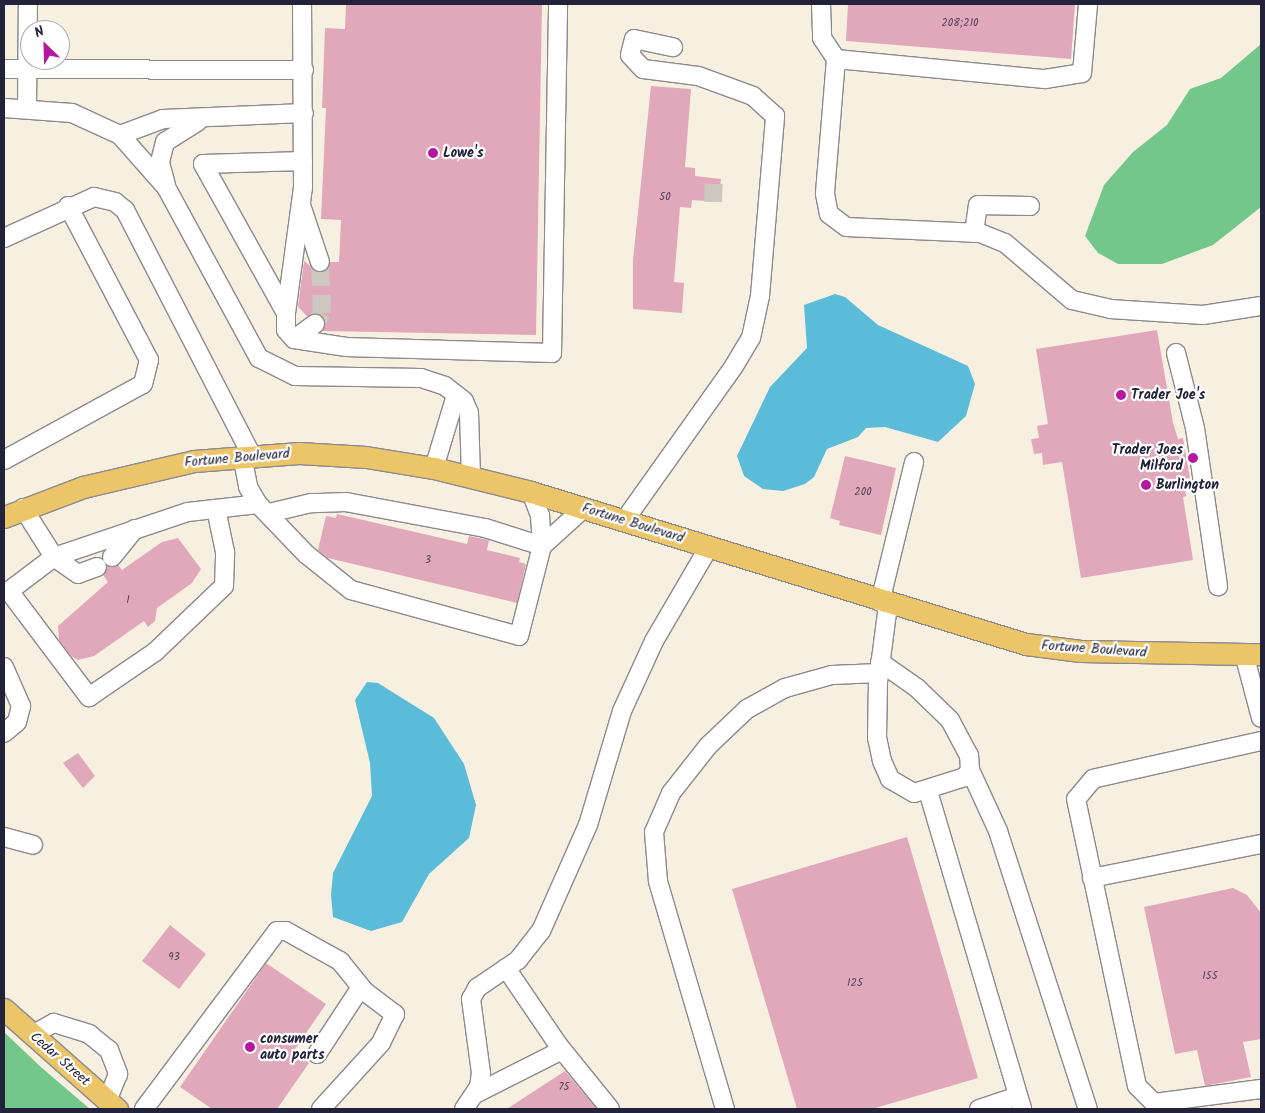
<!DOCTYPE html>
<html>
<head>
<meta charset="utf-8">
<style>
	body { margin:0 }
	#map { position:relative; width:1265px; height:1113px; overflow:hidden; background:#f7f0e0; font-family:Kalam,sans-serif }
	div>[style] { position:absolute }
	.green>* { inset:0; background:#74c78a }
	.water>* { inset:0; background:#5bbcda }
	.building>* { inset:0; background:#e1a8bb }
	.minor-tunnel>* { height:18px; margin-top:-9px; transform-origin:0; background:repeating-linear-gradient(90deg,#ccc7bf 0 18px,transparent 0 27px) }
	.roads { filter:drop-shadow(1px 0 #8c898e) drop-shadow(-1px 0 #8c898e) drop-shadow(0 1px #8c898e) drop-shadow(0 -1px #8c898e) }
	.minor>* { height:18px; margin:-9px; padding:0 9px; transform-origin:9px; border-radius:9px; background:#fff }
	.major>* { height:21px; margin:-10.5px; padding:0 10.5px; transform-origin:10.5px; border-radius:10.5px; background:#ecc569 }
	.dots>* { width:14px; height:14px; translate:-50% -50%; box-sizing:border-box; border:2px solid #fff; border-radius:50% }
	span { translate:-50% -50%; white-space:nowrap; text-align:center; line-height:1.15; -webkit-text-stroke:4.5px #fff; paint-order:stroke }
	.number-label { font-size:11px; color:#52445b }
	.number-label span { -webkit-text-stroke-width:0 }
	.poi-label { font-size:14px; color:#22223b; font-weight:700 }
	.left { translate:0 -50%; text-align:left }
	.right { translate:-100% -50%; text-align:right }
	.street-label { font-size:14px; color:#22223b }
	.frame { position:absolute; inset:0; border:5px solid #22223b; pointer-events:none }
	.north { position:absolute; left:20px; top:20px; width:50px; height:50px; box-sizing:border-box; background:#fff; border:1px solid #a7a7b1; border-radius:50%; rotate:336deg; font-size:14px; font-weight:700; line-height:20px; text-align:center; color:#22223b }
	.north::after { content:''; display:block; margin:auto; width:18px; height:22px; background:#b5179e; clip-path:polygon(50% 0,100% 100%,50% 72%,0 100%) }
</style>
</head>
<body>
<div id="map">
	<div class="green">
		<i style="clip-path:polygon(1261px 44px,1261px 207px,1213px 245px,1162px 264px,1118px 264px,1098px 253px,1085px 236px,1104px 185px,1133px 152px,1167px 125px,1190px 89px,1221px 78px)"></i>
		<i style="clip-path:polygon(4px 1032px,42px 1068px,90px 1109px,4px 1109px)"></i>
	</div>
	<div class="water">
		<i style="clip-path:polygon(835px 294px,845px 297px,878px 325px,968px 366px,975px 384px,966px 416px,938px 442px,885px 427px,866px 428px,858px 437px,827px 449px,814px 477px,805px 484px,783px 491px,763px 489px,744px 476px,737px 456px,770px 387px,807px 348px,804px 305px)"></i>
		<i style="clip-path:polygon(367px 682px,378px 683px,434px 718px,464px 764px,476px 805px,469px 838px,429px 874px,402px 922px,371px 931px,333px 917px,331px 895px,333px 873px,372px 796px,370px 763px,355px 700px)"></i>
	</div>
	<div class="building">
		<i style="clip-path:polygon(346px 4px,542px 4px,536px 335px,323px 331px,323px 317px,307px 316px,298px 307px,304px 261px,318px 272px,328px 269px,330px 262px,339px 262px,341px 220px,321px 219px,326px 108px,322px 108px,325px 28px,345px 29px)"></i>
		<i style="clip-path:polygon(848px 4px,1075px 4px,1071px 59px,846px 41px)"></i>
		<i style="clip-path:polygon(651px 86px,691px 89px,685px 167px,695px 168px,695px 176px,721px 179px,719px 202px,692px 200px,691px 208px,680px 207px,674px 282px,684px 283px,682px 313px,633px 309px,633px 260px)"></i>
		<i style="clip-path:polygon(1157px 330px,1173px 423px,1178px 439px,1183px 438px,1190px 478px,1184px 479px,1186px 496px,1183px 497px,1193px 560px,1081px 578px,1062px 462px,1043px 465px,1042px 453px,1034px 454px,1031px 439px,1039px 438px,1037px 426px,1048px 424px,1036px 349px)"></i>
		<i style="clip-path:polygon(845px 456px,896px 468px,881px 535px,839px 525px,840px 521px,830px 518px)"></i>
		<i style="clip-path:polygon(337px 514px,467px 544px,469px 536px,489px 540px,487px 550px,520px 558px,519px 562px,526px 564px,517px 603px,328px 558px,318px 550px,326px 516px,336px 518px)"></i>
		<i style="clip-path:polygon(178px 538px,201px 569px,192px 583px,157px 608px,155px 621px,148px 627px,144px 621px,94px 656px,78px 660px,71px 656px,59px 640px,58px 626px,108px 582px,103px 575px,107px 566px,118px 565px,122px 570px,162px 542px)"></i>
		<i style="clip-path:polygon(78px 753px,95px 776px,83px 788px,63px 763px)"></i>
		<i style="clip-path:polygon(907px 837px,978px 1078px,872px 1109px,797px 1109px,732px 889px)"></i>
		<i style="clip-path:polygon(1233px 888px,1247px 895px,1261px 913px,1261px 1039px,1243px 1042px,1251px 1077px,1205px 1086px,1197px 1050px,1175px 1054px,1144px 907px)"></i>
		<i style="clip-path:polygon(170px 925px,206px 954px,179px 989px,142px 961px)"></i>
		<i style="clip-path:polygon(266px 963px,326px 1004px,293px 1052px,309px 1063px,277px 1109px,212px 1109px,180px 1087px)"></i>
		<i style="clip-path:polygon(565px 1071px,597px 1109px,507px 1109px)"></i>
	</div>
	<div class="minor-tunnel">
		<i style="left:713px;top:202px;width:24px;rotate:-88deg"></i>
		<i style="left:315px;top:324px;width:13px;rotate:-58deg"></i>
		<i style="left:322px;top:313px;width:51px;rotate:-92.2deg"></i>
	</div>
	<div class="roads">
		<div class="minor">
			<i style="left:821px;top:4px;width:34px;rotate:88deg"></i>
			<i style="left:822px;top:38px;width:25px;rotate:56deg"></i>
			<i style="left:836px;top:59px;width:135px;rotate:94.7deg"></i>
			<i style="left:825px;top:194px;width:20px;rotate:79deg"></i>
			<i style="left:829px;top:214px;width:21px;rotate:37deg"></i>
			<i style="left:846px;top:227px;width:134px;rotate:2.6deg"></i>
			<i style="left:980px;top:233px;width:27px;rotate:22deg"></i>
			<i style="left:1005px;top:243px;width:88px;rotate:40.4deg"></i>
			<i style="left:1072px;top:300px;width:39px;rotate:13deg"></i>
			<i style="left:1110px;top:309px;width:93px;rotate:3.7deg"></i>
			<i style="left:1203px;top:315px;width:59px;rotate:-8.8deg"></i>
			<i style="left:836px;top:59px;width:210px;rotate:5.5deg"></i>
			<i style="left:1045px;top:79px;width:37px;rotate:-9deg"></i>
			<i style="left:1082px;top:73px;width:69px;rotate:-85deg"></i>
			<i style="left:4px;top:69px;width:300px;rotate:0.2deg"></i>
			<i style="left:4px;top:108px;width:68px;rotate:4.2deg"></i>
			<i style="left:72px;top:113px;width:53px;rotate:24.6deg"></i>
			<i style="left:120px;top:135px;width:69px;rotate:48.5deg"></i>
			<i style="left:166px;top:187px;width:195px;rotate:61.5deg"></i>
			<i style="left:259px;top:358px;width:40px;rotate:26.6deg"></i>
			<i style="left:295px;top:376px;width:126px;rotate:0.9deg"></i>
			<i style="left:421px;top:378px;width:25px;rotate:18deg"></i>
			<i style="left:445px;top:386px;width:24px;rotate:38deg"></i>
			<i style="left:464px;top:401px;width:13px;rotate:67deg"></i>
			<i style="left:469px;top:413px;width:64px;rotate:88.2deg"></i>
			<i style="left:27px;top:109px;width:105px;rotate:-89.5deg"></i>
			<i style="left:120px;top:135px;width:46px;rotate:-20.4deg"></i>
			<i style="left:163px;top:119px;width:141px;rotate:-2.4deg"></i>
			<i style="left:303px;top:161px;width:100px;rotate:178.3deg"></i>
			<i style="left:203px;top:164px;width:171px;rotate:60.9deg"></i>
			<i style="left:286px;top:313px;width:17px;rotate:90deg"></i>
			<i style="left:286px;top:330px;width:12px;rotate:48deg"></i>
			<i style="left:294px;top:339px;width:53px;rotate:8.7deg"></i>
			<i style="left:346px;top:347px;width:206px;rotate:1.7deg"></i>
			<i style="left:552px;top:353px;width:349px;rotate:-89deg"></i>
			<i style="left:166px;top:185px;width:24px;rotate:-105deg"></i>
			<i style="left:160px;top:162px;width:21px;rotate:-76deg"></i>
			<i style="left:165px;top:142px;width:39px;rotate:-32deg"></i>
			<i style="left:301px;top:205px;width:60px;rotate:71.6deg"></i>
			<i style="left:974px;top:233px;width:28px;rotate:-82deg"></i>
			<i style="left:978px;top:205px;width:52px;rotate:1.1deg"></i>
			<i style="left:4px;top:238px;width:99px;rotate:-24.5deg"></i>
			<i style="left:94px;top:197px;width:22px;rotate:13deg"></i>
			<i style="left:115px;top:202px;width:13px;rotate:39deg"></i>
			<i style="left:125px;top:210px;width:277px;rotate:62.7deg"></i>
			<i style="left:286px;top:313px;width:127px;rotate:-82.3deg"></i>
			<i style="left:303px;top:187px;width:183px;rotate:-90.3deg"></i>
			<i style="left:294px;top:339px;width:26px;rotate:-36deg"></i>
			<i style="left:1176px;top:353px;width:77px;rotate:75.8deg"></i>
			<i style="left:1195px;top:428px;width:160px;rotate:81.7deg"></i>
			<i style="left:242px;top:455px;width:33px;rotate:79deg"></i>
			<i style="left:248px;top:487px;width:20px;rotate:60deg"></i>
			<i style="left:258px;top:504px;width:69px;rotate:46.2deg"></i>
			<i style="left:306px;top:554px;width:58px;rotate:38.7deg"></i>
			<i style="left:351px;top:590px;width:174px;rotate:15.3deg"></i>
			<i style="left:519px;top:636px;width:93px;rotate:-75.7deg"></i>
			<i style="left:542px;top:546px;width:60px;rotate:-162.5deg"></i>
			<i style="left:485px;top:528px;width:141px;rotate:-169.4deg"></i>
			<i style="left:346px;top:502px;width:35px;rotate:178deg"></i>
			<i style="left:311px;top:503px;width:43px;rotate:166.6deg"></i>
			<i style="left:4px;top:460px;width:158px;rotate:-28.7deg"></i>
			<i style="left:143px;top:384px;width:25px;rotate:-76deg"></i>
			<i style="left:149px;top:360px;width:174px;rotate:-117.7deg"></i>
			<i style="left:434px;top:468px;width:76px;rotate:-73.2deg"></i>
			<i style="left:531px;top:492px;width:26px;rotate:69deg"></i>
			<i style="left:540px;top:516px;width:30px;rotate:86deg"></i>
			<i style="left:23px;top:508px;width:58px;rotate:57.7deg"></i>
			<i style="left:54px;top:557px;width:141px;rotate:-18.6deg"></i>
			<i style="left:188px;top:512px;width:70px;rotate:-6.5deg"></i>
			<i style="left:624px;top:521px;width:190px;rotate:-54.6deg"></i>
			<i style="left:734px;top:366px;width:33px;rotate:-59deg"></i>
			<i style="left:751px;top:338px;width:43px;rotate:-77.9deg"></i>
			<i style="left:760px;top:296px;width:181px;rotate:-85.2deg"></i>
			<i style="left:775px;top:116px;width:30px;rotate:-138deg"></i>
			<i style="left:753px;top:96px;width:59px;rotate:-160deg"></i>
			<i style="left:698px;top:76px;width:55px;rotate:-172.7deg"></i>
			<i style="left:643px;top:69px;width:19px;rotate:-133deg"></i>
			<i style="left:630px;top:55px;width:16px;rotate:-76deg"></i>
			<i style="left:634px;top:39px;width:40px;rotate:12deg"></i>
			<i style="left:542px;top:546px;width:57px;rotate:-42.1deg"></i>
			<i style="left:112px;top:557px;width:36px;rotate:-51deg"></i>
			<i style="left:97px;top:567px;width:20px;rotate:160deg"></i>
			<i style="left:78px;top:574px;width:29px;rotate:-145deg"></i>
			<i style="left:54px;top:557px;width:56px;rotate:142.9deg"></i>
			<i style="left:9px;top:591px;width:133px;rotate:53deg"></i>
			<i style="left:89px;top:697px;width:80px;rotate:-34.3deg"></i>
			<i style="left:155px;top:652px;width:95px;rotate:-43.7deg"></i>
			<i style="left:224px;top:586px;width:34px;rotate:-88deg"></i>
			<i style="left:225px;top:552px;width:44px;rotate:-101.8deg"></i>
			<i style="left:880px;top:602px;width:144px;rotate:-76.3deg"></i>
			<i style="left:1244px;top:654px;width:66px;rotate:75.1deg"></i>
			<i style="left:880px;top:662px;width:45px;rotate:35.1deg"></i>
			<i style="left:917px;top:688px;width:46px;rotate:44.1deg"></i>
			<i style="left:950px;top:720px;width:40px;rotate:62deg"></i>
			<i style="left:969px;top:755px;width:15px;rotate:86deg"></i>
			<i style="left:970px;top:770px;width:9px;rotate:126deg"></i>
			<i style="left:965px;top:777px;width:53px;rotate:162.6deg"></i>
			<i style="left:914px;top:793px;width:28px;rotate:-150deg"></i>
			<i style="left:890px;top:779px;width:20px;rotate:-114deg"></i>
			<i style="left:882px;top:761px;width:24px;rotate:-102deg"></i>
			<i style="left:877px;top:738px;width:56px;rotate:-89deg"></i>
			<i style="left:878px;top:682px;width:78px;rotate:-82.6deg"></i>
			<i style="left:4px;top:667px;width:43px;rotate:66.4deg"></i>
			<i style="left:21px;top:706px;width:16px;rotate:104deg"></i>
			<i style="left:17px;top:722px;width:17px;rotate:140deg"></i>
			<i style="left:1261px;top:741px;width:172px;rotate:167.3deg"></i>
			<i style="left:1093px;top:779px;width:26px;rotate:130deg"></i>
			<i style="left:1076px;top:799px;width:293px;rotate:78deg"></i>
			<i style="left:1137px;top:1086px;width:24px;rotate:45deg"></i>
			<i style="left:1154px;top:1103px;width:108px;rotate:-7.5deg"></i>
			<i style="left:970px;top:770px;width:67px;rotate:65.3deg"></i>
			<i style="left:998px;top:831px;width:292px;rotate:72.1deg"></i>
			<i style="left:928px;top:791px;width:332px;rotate:73.5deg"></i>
			<i style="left:4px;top:837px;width:30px;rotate:15deg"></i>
			<i style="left:1092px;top:878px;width:172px;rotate:-11.4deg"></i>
			<i style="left:506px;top:968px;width:94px;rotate:55.8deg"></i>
			<i style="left:559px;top:1046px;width:81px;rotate:51deg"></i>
			<i style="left:32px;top:1035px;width:25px;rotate:-29deg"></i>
			<i style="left:54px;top:1023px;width:37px;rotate:17deg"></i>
			<i style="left:89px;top:1034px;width:26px;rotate:39deg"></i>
			<i style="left:109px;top:1050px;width:26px;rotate:69deg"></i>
			<i style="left:118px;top:1074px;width:29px;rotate:112deg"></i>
			<i style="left:317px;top:1054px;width:80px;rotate:-56.7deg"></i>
			<i style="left:475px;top:1094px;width:97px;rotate:-26.8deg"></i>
			<i style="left:144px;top:1109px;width:222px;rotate:-53.2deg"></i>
			<i style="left:277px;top:931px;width:9px"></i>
			<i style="left:286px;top:931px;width:62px;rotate:29.1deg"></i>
			<i style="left:340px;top:961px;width:38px;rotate:51deg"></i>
			<i style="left:364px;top:991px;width:39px;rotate:37deg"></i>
			<i style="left:395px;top:1014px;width:32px;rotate:116deg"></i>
			<i style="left:381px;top:1043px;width:89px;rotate:132.3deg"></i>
			<i style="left:464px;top:1109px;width:27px;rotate:-56deg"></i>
			<i style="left:479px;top:1087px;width:14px;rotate:-82deg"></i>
			<i style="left:481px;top:1073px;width:75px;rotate:-97.7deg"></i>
			<i style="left:471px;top:999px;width:13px;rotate:-61deg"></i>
			<i style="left:477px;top:988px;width:50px;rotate:-34.3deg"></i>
			<i style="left:518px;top:960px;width:37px;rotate:-52deg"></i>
			<i style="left:541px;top:931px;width:116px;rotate:-66.1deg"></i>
			<i style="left:588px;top:825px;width:119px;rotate:-73.4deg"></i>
			<i style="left:622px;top:711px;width:77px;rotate:-65.4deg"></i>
			<i style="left:654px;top:641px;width:109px;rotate:-59.7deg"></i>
			<i style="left:725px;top:1109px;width:238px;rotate:-106.4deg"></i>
			<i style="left:658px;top:881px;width:49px;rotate:-94.7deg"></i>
			<i style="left:654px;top:832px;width:43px;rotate:-66.4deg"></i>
			<i style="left:671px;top:793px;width:60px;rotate:-51.8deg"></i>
			<i style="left:708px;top:746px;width:54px;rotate:-43.5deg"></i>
			<i style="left:747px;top:709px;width:43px;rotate:-28.9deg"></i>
			<i style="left:785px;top:688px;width:49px;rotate:-15.5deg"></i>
			<i style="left:832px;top:675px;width:47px;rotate:-2.4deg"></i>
			<i style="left:979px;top:1109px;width:41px;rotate:-18.4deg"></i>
		</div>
		<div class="major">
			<i style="left:4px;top:517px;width:85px;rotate:-20.8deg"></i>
			<i style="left:83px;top:487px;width:114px;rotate:-13.2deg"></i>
			<i style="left:194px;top:461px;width:105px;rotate:-4.4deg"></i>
			<i style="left:299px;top:453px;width:67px;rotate:3.4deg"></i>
			<i style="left:366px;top:457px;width:69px;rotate:9.2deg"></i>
			<i style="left:434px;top:468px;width:100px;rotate:13.9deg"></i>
			<i style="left:531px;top:492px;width:518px;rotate:17.07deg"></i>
			<i style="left:1026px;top:644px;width:55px;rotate:7.3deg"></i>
			<i style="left:1081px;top:651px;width:180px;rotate:1deg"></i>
			<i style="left:4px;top:1009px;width:151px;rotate:41.5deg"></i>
		</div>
	</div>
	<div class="dots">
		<i style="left:433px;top:153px;background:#b5179e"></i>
		<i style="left:1121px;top:395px;background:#b5179e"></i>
		<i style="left:1193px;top:458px;background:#b5179e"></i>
		<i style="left:1146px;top:485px;background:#b5179e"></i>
		<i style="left:250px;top:1047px;background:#b5179e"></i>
	</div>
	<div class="number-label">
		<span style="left:960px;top:23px">208;210</span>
		<span style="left:665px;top:197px">50</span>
		<span style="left:863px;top:492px">200</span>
		<span style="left:428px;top:560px">3</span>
		<span style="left:128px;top:600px">1</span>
		<span style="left:174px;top:957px">93</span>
		<span style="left:1210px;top:976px">155</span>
		<span style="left:855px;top:983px">125</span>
		<span style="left:564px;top:1087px">75</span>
	</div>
	<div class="poi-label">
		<span class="left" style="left:443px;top:153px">Lowe's</span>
		<span class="left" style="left:1131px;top:395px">Trader Joe's</span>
		<span class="right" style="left:1183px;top:458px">Trader Joes<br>Milford</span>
		<span class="left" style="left:1156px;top:485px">Burlington</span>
		<span class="left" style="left:260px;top:1047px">consumer<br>auto parts</span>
	</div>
	<div class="street-label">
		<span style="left:237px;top:458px;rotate:-5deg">Fortune Boulevard</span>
		<span style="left:633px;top:523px;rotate:17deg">Fortune Boulevard</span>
		<span style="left:1094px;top:649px;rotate:4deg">Fortune Boulevard</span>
		<span style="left:60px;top:1059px;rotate:41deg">Cedar Street</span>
	</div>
	<div class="frame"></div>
	<div class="north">N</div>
</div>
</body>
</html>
